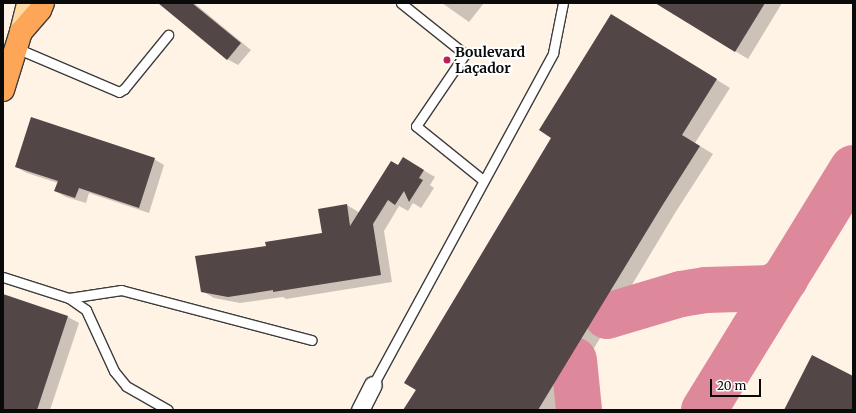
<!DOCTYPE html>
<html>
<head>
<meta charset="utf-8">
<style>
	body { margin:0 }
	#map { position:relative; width:856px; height:413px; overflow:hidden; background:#fff3e6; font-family:Merriweather,serif }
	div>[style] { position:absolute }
	.shadow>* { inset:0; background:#0003 }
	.taxiway>* { height:46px; margin:-23px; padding:0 23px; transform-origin:23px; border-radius:23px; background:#de889c }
	.building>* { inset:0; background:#524746 }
	.roads { filter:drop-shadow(1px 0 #3d3d3d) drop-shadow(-1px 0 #3d3d3d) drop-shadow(0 1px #3d3d3d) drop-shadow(0 -1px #3d3d3d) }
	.lane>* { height:9px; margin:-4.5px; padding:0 4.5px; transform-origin:4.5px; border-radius:4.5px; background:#fff }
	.street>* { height:17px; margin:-8.5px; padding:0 8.5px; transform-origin:8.5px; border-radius:8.5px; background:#fff }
	.secondary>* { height:22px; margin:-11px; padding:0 11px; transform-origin:11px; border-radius:11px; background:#ffdaa1 }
	.primary>* { height:22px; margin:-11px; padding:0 11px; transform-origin:11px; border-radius:11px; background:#fea657 }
	.dots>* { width:11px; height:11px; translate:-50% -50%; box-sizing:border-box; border:2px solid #fff; border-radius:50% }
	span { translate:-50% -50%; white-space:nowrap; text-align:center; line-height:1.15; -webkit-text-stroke:4px #fff; paint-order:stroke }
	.poi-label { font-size:14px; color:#0a0a0a; font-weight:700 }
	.left { translate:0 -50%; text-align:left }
	.frame { position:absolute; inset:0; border:4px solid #0a0a0a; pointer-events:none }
	.scale { position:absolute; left:710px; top:379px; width:51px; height:18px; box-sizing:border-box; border:2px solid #0a0a0a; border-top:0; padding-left:5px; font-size:12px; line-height:14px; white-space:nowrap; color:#0a0a0a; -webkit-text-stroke:3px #fff; paint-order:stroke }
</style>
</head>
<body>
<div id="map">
	<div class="shadow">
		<i style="clip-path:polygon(159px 3px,194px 3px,251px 50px,238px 65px,227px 59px)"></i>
		<i style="clip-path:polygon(442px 3px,484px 3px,469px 22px)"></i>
		<i style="clip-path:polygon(657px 3px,782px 3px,748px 59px)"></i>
		<i style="clip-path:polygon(625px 23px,730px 88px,695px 143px,713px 154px,675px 213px,557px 410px,404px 410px)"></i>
		<i style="clip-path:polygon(154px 159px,164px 165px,149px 213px,89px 193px,86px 203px,66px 197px,55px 191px,58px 183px,27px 173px,16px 167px)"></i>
		<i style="clip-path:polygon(415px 165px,435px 177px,430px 185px,434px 188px,421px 208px,413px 203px,408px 211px,399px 206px,384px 231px,392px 282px,286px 299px,283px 297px,240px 303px,214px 298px,202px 291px,267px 246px,323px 234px,347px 205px,360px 213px,398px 166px)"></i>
		<i style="clip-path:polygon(3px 295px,68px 317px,79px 323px,50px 410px,3px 410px)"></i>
	</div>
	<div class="taxiway">
		<i style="left:607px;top:316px;width:77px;rotate:-16.6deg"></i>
		<i style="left:681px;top:294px;width:25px;rotate:-9deg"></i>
		<i style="left:706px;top:290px;width:65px;rotate:-1.8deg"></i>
		<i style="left:771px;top:288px;width:17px;rotate:-33deg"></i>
		<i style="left:574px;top:360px;width:50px;rotate:84.3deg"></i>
		<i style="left:704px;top:410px;width:284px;rotate:-58.4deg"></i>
	</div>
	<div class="building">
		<i style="clip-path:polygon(158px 3px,192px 3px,241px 43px,227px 60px)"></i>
		<i style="clip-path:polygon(655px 3px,765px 3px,735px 52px)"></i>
		<i style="clip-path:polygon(611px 14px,717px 79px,682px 135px,700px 146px,662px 206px,538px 410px,403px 410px,416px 390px,404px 383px,551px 138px,539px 130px)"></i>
		<i style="clip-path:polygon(31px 117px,155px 158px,139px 208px,79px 188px,75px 198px,54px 191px,58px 181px,15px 167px)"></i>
		<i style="clip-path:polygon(403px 157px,424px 170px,419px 178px,423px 180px,409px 202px,404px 191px,395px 205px,388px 200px,373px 224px,381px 275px,273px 292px,273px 290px,228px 297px,201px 292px,195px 256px,266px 246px,265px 242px,322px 233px,318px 209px,347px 204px,350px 226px,391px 161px,398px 165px)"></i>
		<i style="clip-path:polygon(3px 294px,68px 316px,37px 410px,3px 410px)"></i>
		<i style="clip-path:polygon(812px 355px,853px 376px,853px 410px,784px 410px)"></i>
	</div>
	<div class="roads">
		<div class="lane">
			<i style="left:401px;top:3px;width:82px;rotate:38.6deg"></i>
			<i style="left:465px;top:54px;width:87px;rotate:124.2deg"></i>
			<i style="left:416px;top:126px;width:86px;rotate:38.9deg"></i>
			<i style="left:16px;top:48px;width:112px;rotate:23.1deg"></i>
			<i style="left:119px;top:92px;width:6px;rotate:-31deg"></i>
			<i style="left:124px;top:89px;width:70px;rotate:-50.8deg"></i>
			<i style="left:3px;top:277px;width:69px;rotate:17.7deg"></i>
			<i style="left:69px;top:298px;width:21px;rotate:35deg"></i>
			<i style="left:86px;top:310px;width:67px;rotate:65.3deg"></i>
			<i style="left:114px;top:371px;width:19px;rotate:51deg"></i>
			<i style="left:126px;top:386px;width:48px;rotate:29.7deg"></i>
			<i style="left:69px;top:298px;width:53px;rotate:-8.7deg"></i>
			<i style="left:121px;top:290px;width:197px;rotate:14.7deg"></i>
			<i style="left:373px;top:385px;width:378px;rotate:-61.5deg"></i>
			<i style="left:553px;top:53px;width:51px;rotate:-78.7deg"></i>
		</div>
		<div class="street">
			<i style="left:360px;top:410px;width:28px;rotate:-63deg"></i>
		</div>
		<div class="secondary">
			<i style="left:21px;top:32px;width:30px;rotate:-76deg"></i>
		</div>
		<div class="primary">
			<i style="left:3px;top:90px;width:61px;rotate:-72.8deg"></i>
			<i style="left:21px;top:32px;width:29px;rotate:-49deg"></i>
			<i style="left:40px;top:10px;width:8px;rotate:-67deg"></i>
		</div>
	</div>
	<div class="dots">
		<i style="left:447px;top:60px;background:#bd1e53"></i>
	</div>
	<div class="poi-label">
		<span class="left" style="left:455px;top:60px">Boulevard<br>Laçador</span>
	</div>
	<div class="frame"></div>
	<div class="scale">20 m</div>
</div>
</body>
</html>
